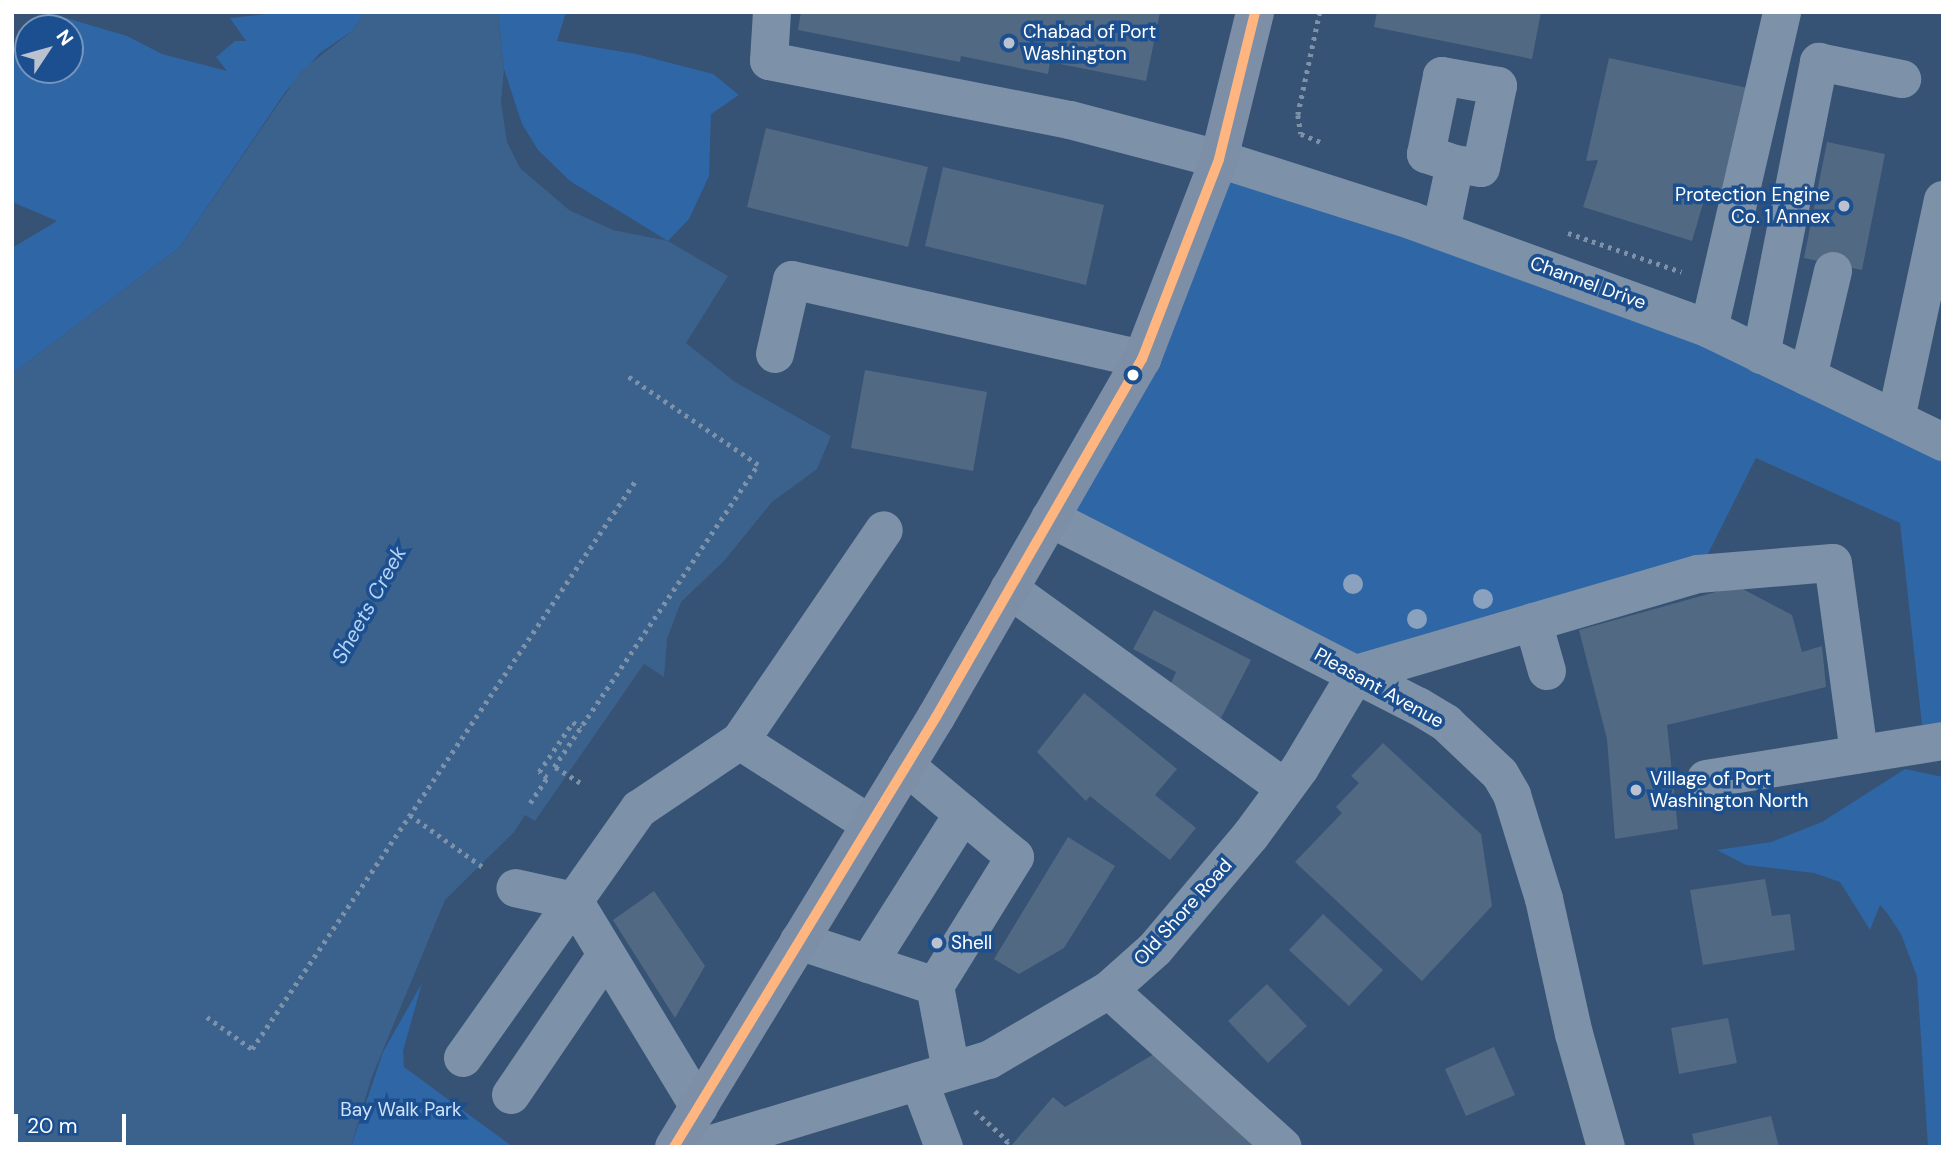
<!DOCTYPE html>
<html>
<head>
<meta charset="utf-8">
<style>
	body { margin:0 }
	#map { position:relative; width:1955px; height:1159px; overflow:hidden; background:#365274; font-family:"DM Sans",sans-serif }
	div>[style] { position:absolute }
	.green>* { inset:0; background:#2f66a5 }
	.water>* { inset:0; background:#3b618d }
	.building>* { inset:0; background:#526984 }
	.path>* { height:4.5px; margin-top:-2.25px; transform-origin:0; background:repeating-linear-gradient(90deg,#7d92a8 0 3.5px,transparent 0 8.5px) }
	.minor>* { height:38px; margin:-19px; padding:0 19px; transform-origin:19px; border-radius:19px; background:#7d92a8 }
	.major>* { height:38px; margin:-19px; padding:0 19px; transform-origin:19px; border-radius:19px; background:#7d8ea7 }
	.bus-1>* { height:10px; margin:-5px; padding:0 5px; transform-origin:5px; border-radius:5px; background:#ffb580 }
	.trees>* { width:20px; height:20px; margin:-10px; border-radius:50%; background:#8aa2be }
	.dots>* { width:19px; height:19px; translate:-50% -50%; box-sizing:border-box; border:4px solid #1b4f8f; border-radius:50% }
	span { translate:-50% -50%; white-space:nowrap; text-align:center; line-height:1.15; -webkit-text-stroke:7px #1b4f8f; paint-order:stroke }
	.poi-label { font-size:19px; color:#fff }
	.left { translate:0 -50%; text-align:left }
	.right { translate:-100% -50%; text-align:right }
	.street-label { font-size:19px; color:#fff }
	.park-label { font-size:19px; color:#cfe3fa }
	.water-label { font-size:21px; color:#b5d3f5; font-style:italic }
	.frame { position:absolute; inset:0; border:14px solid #fff; pointer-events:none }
	.north { position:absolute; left:14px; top:14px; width:70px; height:70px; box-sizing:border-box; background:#1b4f8f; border:2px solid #7695bc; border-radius:50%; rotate:54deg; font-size:19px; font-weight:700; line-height:28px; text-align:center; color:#fff }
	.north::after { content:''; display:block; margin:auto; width:24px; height:32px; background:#b9c2ce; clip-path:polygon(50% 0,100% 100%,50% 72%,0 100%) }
	.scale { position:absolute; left:14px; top:1114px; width:112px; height:32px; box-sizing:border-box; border:4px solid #fff; border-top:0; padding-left:9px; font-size:21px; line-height:24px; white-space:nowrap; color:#fff; -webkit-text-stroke:5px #1b4f8f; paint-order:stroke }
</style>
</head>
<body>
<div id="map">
	<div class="green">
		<i style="clip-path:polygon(286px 12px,365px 12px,352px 31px,320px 53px,286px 91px,180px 247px,12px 374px,12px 248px,57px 221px,12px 202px,14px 58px,28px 43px,28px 70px,70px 70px,70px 28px,42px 28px,59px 16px,127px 36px,162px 54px,227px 71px,216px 57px,235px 41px,246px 41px,230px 18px)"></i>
		<i style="clip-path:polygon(498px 12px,566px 12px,557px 41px,636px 54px,713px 74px,739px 95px,711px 114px,709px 176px,689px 219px,668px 241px,570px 181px,538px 150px,522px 124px,504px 69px)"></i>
		<i style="clip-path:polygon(1215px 163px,1413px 221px,1943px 442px,1943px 722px,1922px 725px,1900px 523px,1756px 458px,1698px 574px,1356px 675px,1050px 518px)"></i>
		<i style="clip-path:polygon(1905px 769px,1943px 777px,1943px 1147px,1928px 1147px,1917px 977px,1901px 934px,1887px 913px,1880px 905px,1870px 930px,1840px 882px,1814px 873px,1746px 865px,1717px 850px,1771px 842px,1822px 822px)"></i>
		<i style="clip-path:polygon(422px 983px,403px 1051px,404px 1067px,513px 1147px,351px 1147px,383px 1052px)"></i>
	</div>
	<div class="water">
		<i style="clip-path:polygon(365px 12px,498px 12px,504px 69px,501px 102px,507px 142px,520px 168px,569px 210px,613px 230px,668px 241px,728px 276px,686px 343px,735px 382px,831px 436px,817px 469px,772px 502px,724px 561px,681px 602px,667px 639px,664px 677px,644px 664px,535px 821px,525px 815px,514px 832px,445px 900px,371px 1079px,351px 1147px,12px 1147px,12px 374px,180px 247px,301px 71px,352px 31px)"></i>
	</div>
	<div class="building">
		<i style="clip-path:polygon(801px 12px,1160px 12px,1146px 81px,1050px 62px,1048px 74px,961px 56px,960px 62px,798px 30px)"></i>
		<i style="clip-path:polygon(1377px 12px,1541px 12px,1532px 59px,1374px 27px)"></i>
		<i style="clip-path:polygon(1609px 58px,1748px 88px,1726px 193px,1707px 190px,1692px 241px,1583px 207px,1598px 160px,1586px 161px)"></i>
		<i style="clip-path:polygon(766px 128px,928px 167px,908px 247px,747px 207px)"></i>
		<i style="clip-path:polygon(1827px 142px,1885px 154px,1862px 270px,1804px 258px)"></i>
		<i style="clip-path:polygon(943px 167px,1104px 205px,1086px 285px,925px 246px)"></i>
		<i style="clip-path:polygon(865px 370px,987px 392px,973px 471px,851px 448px)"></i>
		<i style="clip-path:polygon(1737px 586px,1792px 615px,1802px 652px,1822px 646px,1826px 687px,1667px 725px,1678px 829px,1615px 839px,1607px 739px,1579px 630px)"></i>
		<i style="clip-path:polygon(1154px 610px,1251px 660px,1221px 718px,1168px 690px,1176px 672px,1133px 649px)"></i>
		<i style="clip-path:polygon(1084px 693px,1177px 769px,1155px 795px,1196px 828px,1170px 860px,1090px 796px,1086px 801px,1037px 752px)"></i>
		<i style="clip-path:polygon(1383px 743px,1481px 834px,1492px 906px,1422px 981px,1295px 862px,1342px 813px,1336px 807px,1359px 783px,1351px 776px)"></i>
		<i style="clip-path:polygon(1068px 837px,1115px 866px,1064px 948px,1019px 974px,994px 959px)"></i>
		<i style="clip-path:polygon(1765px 879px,1772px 916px,1790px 914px,1795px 950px,1703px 965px,1690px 890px)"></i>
		<i style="clip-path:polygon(654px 891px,705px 966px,675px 1018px,613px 920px)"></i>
		<i style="clip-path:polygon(1323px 914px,1383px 970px,1349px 1006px,1289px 950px)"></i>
		<i style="clip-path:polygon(1267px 984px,1307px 1026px,1268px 1063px,1228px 1021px)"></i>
		<i style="clip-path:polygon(1728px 1018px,1737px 1063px,1679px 1074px,1671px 1028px)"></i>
		<i style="clip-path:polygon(1494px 1047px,1515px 1095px,1466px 1116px,1445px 1069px)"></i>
		<i style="clip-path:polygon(1154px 1054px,1258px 1147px,1010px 1147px,1053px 1097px,1065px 1107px)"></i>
		<i style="clip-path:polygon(1771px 1116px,1779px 1147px,1695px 1147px,1692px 1134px)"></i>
	</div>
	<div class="path">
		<i style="left:1320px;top:12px;width:105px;rotate:102.1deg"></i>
		<i style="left:1298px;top:115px;width:19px;rotate:81deg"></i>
		<i style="left:1301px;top:134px;width:24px;rotate:22deg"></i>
		<i style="left:1568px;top:233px;width:120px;rotate:18.9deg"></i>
		<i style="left:580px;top:783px;width:31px;rotate:-148deg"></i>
		<i style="left:554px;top:767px;width:364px;rotate:-56deg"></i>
		<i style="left:758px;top:465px;width:158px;rotate:-145.8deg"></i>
		<i style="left:530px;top:803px;width:30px;rotate:-56deg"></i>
		<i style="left:547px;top:778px;width:10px;rotate:-143deg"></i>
		<i style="left:539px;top:772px;width:60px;rotate:-55.8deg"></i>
		<i style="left:573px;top:722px;width:10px;rotate:37deg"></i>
		<i style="left:410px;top:815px;width:90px;rotate:35.5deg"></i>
		<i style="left:207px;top:1017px;width:55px;rotate:35.4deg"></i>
		<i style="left:252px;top:1049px;width:686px;rotate:-55.99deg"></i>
		<i style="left:975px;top:1111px;width:45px;rotate:42.3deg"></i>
		<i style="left:1008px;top:1141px;width:7px;rotate:124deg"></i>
	</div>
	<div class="minor">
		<i style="left:772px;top:12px;width:49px;rotate:93.5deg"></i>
		<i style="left:769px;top:61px;width:307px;rotate:11.1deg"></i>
		<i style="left:1070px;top:120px;width:154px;rotate:14.7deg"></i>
		<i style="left:1219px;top:159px;width:204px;rotate:17.7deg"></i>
		<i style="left:1413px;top:221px;width:315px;rotate:20deg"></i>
		<i style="left:1709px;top:329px;width:260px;rotate:25.8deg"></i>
		<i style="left:1441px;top:231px;width:68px;rotate:-78.2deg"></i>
		<i style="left:1455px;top:164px;width:26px;rotate:9deg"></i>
		<i style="left:1481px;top:168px;width:84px;rotate:-78.3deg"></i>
		<i style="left:1498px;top:86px;width:57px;rotate:-169.9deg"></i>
		<i style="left:1442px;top:76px;width:80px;rotate:101.6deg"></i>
		<i style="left:1426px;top:154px;width:31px;rotate:19deg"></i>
		<i style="left:1709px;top:329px;width:325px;rotate:-77deg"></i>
		<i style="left:775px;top:354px;width:76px;rotate:-77.1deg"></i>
		<i style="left:792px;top:280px;width:359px;rotate:12.7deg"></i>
		<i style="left:1761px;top:355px;width:299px;rotate:-78.8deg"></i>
		<i style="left:1819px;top:62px;width:85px;rotate:11.6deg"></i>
		<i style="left:1808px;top:377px;width:109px;rotate:-76.7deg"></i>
		<i style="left:1896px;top:419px;width:224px;rotate:-77.9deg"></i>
		<i style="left:1050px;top:518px;width:413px;rotate:27.1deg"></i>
		<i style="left:1418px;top:706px;width:33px;rotate:31deg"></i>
		<i style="left:1446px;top:723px;width:74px;rotate:43.4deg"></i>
		<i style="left:1500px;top:774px;width:24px;rotate:60deg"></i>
		<i style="left:1512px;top:795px;width:109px;rotate:72.9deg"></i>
		<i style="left:1544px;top:899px;width:138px;rotate:77.5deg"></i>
		<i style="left:1574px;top:1034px;width:117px;rotate:74.2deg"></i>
		<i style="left:1009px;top:589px;width:340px;rotate:35.8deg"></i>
		<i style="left:1533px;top:622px;width:51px;rotate:74.1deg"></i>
		<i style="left:1356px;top:674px;width:356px;rotate:-16.3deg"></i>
		<i style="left:1698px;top:574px;width:135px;rotate:-4.7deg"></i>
		<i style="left:1833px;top:563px;width:193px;rotate:82.2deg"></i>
		<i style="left:740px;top:741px;width:154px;rotate:32.6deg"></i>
		<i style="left:906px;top:766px;width:142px;rotate:39.9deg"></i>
		<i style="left:1015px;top:857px;width:152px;rotate:121.8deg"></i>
		<i style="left:935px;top:986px;width:86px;rotate:79.3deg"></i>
		<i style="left:1706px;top:779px;width:240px;rotate:-9.1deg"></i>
		<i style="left:799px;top:941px;width:143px;rotate:18.3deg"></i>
		<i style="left:868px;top:964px;width:178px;rotate:-57.7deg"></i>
		<i style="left:1109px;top:990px;width:234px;rotate:42.1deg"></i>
		<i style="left:463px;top:1058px;width:192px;rotate:-54.7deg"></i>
		<i style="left:574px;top:901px;width:60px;rotate:-167.6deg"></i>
		<i style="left:919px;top:1081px;width:71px;rotate:69.3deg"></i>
		<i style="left:511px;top:1095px;width:169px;rotate:-55.8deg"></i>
		<i style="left:699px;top:1107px;width:241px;rotate:-121.2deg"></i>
		<i style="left:574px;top:901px;width:113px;rotate:-54.8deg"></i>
		<i style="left:639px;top:809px;width:122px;rotate:-34deg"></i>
		<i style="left:740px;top:741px;width:255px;rotate:-55.7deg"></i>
		<i style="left:702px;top:1147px;width:300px;rotate:-16.9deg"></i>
		<i style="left:989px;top:1060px;width:139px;rotate:-30.3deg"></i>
		<i style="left:1109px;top:990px;width:62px;rotate:-41.7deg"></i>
		<i style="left:1155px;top:949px;width:149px;rotate:-49.9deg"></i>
		<i style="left:1251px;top:835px;width:83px;rotate:-53.8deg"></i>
		<i style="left:1300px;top:768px;width:109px;rotate:-59.2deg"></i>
	</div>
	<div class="major">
		<i style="left:674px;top:1147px;width:504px;rotate:-58.65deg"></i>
		<i style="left:936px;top:717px;width:413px;rotate:-60.1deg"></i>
		<i style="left:1142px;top:359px;width:214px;rotate:-68.9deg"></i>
		<i style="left:1219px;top:159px;width:151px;rotate:-76.2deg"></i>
	</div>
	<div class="bus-1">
		<i style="left:674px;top:1147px;width:504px;rotate:-58.65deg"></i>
		<i style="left:936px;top:717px;width:413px;rotate:-60.1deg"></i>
		<i style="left:1142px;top:359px;width:214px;rotate:-68.9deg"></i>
		<i style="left:1219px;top:159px;width:151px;rotate:-76.2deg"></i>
	</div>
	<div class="trees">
		<i style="left:1353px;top:584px"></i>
		<i style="left:1483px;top:599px"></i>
		<i style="left:1417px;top:619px"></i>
	</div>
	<div class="dots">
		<i style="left:1009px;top:43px;background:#b9c2ce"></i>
		<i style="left:1844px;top:206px;background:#b9c2ce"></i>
		<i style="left:1133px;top:375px;background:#fff"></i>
		<i style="left:1636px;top:790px;background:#b9c2ce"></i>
		<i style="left:937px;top:943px;background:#b9c2ce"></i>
	</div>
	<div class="poi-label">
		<span class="left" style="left:1023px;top:43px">Chabad of Port<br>Washington</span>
		<span class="right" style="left:1830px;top:206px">Protection Engine<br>Co. 1 Annex</span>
		<span class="left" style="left:1650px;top:790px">Village of Port<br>Washington North</span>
		<span class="left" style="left:951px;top:943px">Shell</span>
	</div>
	<div class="street-label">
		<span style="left:1588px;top:283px;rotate:20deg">Channel Drive</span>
		<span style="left:1379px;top:688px;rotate:29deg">Pleasant Avenue</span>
		<span style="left:1183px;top:912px;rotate:-48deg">Old Shore Road</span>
	</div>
	<div class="park-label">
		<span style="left:401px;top:1110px">Bay Walk Park</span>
	</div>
	<div class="water-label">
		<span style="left:369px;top:605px;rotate:-61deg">Sheets Creek</span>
	</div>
	<div class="frame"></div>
	<div class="north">N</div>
	<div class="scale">20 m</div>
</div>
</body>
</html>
